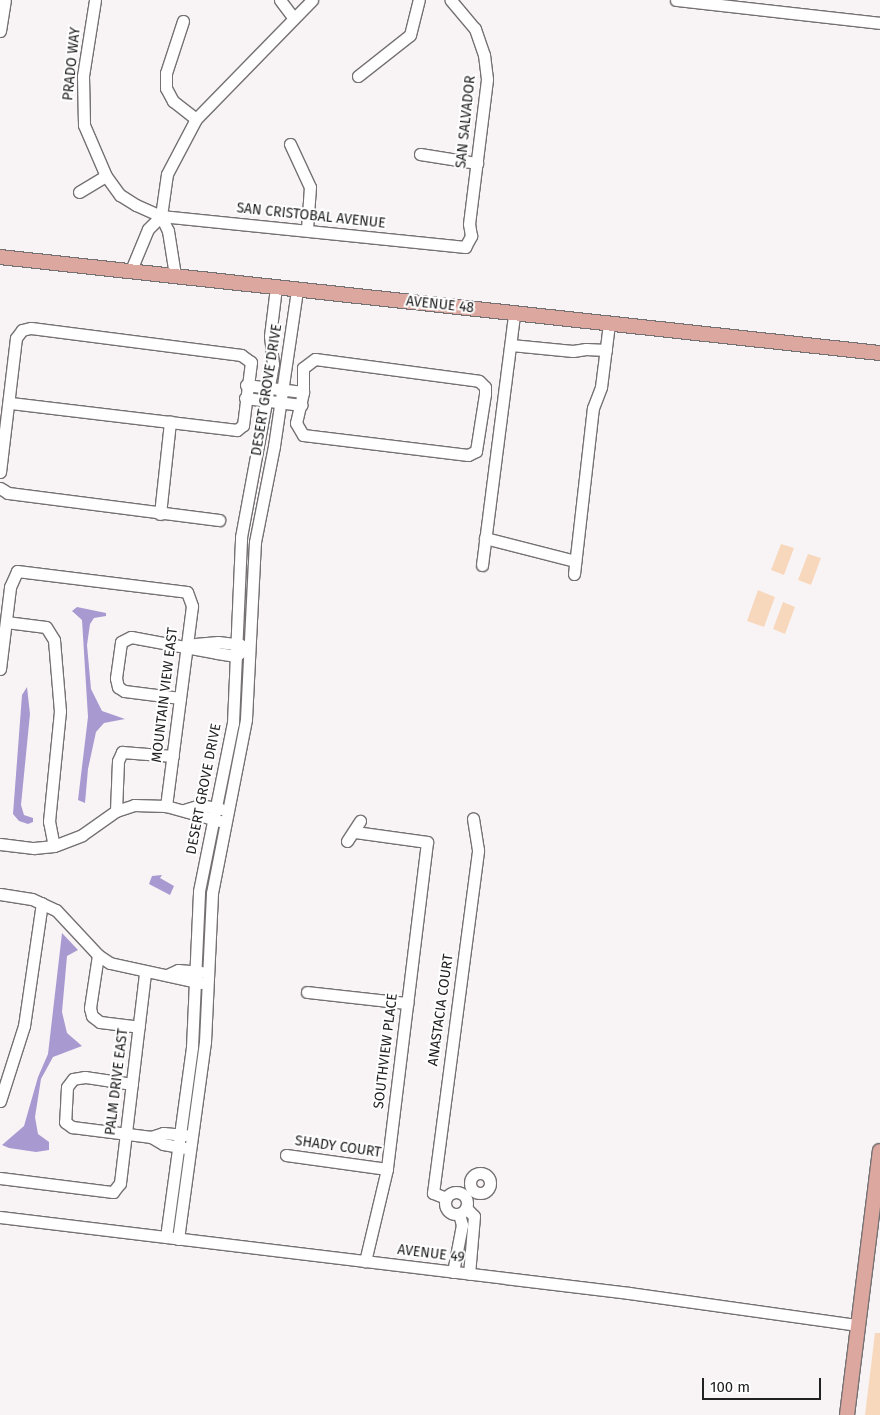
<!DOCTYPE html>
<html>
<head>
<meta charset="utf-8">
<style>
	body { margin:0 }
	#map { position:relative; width:880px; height:1415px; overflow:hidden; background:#f8f4f5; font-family:"Fira Sans",sans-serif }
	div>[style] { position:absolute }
	.green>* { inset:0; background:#f8d8bd }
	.water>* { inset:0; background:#a999d1 }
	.roads { filter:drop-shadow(1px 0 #757172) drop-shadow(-1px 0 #757172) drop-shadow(0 1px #757172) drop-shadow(0 -1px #757172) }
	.minor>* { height:11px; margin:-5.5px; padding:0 5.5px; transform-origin:5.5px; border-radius:5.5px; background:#fff }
	.minor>.ring { margin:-5.5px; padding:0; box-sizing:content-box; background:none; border:11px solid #fff; border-radius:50% }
	.major>* { height:14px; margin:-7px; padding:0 7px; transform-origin:7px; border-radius:7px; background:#dca79f }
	span { translate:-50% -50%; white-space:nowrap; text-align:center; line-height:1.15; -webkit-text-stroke:4px #fff; paint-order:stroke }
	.street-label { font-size:14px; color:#222121 }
	.scale { position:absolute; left:702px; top:1378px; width:119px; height:22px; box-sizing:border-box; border:2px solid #222121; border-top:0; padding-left:6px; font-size:15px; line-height:18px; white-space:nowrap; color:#222121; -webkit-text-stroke:4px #fff; paint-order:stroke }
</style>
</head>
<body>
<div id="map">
	<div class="green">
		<i style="clip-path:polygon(781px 544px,794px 548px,784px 575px,771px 570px)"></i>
		<i style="clip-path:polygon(808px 554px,821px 558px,811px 585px,798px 580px)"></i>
		<i style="clip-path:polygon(758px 590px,775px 597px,764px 627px,747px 621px)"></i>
		<i style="clip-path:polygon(783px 602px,795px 607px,785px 634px,773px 629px)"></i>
		<i style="clip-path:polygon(875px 1333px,880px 1333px,880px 1415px,865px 1415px)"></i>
	</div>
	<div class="water">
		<i style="clip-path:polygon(77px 607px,106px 613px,106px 616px,94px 618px,90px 624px,87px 645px,91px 689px,102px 711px,125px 719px,104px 723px,96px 732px,88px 769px,85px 803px,78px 800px,88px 717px,82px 620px,72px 611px)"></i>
		<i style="clip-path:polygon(27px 687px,30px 714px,21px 805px,24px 815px,33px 818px,33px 822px,28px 824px,19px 821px,13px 814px,22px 695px)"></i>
		<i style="clip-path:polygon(162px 875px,160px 878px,174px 886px,170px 895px,149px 884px,152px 876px)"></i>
		<i style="clip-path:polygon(62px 933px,78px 950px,67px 956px,62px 1012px,67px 1033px,82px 1046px,53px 1057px,41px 1079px,35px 1117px,38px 1134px,49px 1142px,49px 1150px,36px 1152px,9px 1148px,2px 1145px,24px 1126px,38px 1077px,48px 1054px)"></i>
	</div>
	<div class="roads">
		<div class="minor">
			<i style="left:95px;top:0;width:77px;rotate:99deg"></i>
			<i style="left:83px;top:76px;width:49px;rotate:88.8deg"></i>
			<i style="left:84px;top:125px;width:56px;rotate:66.7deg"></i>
			<i style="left:106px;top:176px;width:24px;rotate:54deg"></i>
			<i style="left:120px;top:195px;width:19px;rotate:32deg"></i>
			<i style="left:136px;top:205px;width:27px;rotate:24deg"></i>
			<i style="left:161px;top:216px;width:306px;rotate:5.8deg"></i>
			<i style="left:465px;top:247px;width:13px;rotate:-61deg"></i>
			<i style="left:471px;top:236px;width:12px;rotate:-99deg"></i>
			<i style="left:469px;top:224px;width:146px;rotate:-82.9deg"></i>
			<i style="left:487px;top:79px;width:24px;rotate:-97deg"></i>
			<i style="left:484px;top:55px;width:28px;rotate:-109deg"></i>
			<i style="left:475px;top:29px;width:38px;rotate:-130deg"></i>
			<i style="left:280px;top:0;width:21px;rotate:53deg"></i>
			<i style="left:676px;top:0;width:205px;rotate:6.4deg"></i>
			<i style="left:183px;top:21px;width:55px;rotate:108.1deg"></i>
			<i style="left:166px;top:73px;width:15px;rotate:90deg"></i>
			<i style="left:166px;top:88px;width:15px;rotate:62deg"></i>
			<i style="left:173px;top:101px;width:29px;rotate:38deg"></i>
			<i style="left:0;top:31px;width:31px;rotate:-81deg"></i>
			<i style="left:358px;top:76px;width:66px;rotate:-38.3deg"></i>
			<i style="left:410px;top:35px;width:36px;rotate:-76deg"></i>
			<i style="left:290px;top:144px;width:47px;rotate:65.1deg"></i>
			<i style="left:310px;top:187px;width:42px;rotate:94.1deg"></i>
			<i style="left:420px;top:154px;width:58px;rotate:9deg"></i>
			<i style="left:79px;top:192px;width:31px;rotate:-31deg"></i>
			<i style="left:131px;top:270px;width:44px;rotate:-67.5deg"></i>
			<i style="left:148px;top:229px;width:18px;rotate:-45deg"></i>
			<i style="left:175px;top:275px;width:45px;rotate:-99deg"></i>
			<i style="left:168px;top:231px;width:17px;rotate:-115deg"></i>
			<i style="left:161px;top:216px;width:42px;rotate:-81.9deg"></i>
			<i style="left:167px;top:174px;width:62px;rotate:-62.2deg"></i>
			<i style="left:196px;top:119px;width:166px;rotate:-45.7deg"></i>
			<i style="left:511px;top:345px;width:62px;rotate:5.5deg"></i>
			<i style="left:573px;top:351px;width:13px;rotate:-9deg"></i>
			<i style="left:586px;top:349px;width:20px;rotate:3deg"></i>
			<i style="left:315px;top:359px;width:165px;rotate:7.6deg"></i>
			<i style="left:479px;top:381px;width:8px;rotate:45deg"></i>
			<i style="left:485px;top:387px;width:7px;rotate:90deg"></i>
			<i style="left:485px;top:394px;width:58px;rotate:99deg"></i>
			<i style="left:476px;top:451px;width:9px;rotate:153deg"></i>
			<i style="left:468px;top:455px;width:166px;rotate:-173.1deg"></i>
			<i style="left:303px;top:435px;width:14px;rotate:-120deg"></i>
			<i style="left:296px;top:423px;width:32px;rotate:-77deg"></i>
			<i style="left:303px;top:392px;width:24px;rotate:-90deg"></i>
			<i style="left:303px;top:368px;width:15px;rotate:-37deg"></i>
			<i style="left:246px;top:385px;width:57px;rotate:7deg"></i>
			<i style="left:245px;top:398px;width:57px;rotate:7deg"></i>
			<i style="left:0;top:472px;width:135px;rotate:-83.2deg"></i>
			<i style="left:16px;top:338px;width:10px;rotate:-53deg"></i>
			<i style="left:22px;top:330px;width:9px;rotate:-13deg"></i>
			<i style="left:31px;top:328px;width:212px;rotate:7.3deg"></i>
			<i style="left:241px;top:355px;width:12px;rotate:35deg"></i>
			<i style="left:251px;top:362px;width:64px;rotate:97.2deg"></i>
			<i style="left:243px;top:425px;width:8px;rotate:140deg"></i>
			<i style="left:237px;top:430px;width:230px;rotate:-173.2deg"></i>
			<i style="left:0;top:488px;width:9px;rotate:32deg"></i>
			<i style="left:8px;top:493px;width:213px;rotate:7.3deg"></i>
			<i style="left:160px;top:514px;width:93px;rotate:-83.8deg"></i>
			<i style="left:485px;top:538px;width:93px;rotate:14.3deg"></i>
			<i style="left:482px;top:565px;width:253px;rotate:-82.7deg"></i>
			<i style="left:574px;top:574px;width:167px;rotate:-83.5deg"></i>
			<i style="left:593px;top:408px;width:22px;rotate:-69deg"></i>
			<i style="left:601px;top:387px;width:64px;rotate:-82.8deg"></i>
			<i style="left:6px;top:622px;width:40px;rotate:7.1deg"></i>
			<i style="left:46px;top:627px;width:15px;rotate:58deg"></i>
			<i style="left:54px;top:640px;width:71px;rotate:85.2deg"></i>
			<i style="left:60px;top:711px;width:111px;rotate:95.7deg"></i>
			<i style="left:49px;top:821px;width:25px;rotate:79deg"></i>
			<i style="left:195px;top:644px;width:23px;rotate:-5deg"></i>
			<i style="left:218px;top:642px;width:23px;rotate:7deg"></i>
			<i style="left:0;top:669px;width:83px;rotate:-83deg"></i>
			<i style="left:10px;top:587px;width:17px;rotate:-66deg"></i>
			<i style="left:17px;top:571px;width:171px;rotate:7deg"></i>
			<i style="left:187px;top:592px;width:15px;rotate:70deg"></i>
			<i style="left:192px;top:606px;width:202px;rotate:97.4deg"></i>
			<i style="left:180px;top:698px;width:56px;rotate:-172.9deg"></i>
			<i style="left:124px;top:691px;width:7px;rotate:-146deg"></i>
			<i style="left:118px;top:687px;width:9px;rotate:-103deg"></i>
			<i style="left:116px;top:678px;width:36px;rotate:-82deg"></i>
			<i style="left:121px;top:642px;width:11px;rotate:-27deg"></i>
			<i style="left:131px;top:637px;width:87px;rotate:10.5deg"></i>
			<i style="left:217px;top:653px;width:19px;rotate:9deg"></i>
			<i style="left:236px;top:656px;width:6px;rotate:-39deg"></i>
			<i style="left:184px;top:810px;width:17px;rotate:-17deg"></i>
			<i style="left:200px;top:805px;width:21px;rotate:11deg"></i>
			<i style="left:116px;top:811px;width:50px;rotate:-87.7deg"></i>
			<i style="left:118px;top:761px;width:10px;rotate:-66deg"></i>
			<i style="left:122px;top:752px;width:51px;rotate:4.5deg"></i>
			<i style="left:355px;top:832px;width:73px;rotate:7.9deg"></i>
			<i style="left:427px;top:842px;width:329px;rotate:97deg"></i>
			<i style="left:387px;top:1169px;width:95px;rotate:103.4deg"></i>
			<i style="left:347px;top:841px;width:24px;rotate:-57deg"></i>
			<i style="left:0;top:844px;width:34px;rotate:7deg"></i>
			<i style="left:34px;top:848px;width:20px;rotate:-6deg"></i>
			<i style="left:54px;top:846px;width:30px;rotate:-21deg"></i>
			<i style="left:82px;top:835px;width:42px;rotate:-35.2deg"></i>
			<i style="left:116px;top:811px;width:19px;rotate:-18deg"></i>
			<i style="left:134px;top:805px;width:32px;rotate:2deg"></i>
			<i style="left:166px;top:806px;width:56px;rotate:15.5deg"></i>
			<i style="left:0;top:894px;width:32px;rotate:9deg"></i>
			<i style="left:32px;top:899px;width:26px;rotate:25deg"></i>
			<i style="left:56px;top:910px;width:62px;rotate:47deg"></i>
			<i style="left:98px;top:955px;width:14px;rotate:34deg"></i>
			<i style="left:110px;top:963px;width:93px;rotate:12.4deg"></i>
			<i style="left:98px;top:955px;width:54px;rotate:98.6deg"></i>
			<i style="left:90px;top:1008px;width:8px;rotate:76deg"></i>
			<i style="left:92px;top:1016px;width:10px;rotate:37deg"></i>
			<i style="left:100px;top:1022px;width:39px;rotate:7deg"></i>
			<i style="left:167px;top:975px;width:12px;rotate:-24deg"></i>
			<i style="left:178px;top:970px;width:23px;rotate:5deg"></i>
			<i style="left:307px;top:992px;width:101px;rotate:6.3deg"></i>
			<i style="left:132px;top:1084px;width:48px;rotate:-171.5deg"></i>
			<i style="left:85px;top:1077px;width:12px;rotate:171deg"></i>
			<i style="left:73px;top:1079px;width:10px;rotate:127deg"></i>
			<i style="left:67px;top:1087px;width:35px;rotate:93deg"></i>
			<i style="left:65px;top:1122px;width:9px;rotate:36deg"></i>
			<i style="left:72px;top:1127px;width:80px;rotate:7.2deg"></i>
			<i style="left:151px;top:1137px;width:14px;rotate:30deg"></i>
			<i style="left:163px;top:1144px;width:22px;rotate:10deg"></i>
			<i style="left:0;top:1101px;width:79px;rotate:-72.3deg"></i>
			<i style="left:24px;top:1026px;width:124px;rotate:-81.7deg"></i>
			<i style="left:151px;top:1137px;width:13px;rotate:-18deg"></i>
			<i style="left:163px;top:1133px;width:22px;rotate:5deg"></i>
			<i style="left:286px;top:1155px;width:102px;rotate:7.9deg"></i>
			<i class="ring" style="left:470px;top:1173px;width:9px;height:9px"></i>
			<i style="left:0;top:1178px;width:114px;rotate:7.1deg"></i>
			<i style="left:113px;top:1192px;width:11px;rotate:-52deg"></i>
			<i style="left:120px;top:1183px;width:212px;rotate:-83.2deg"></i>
			<i class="ring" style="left:445px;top:1192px;width:11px;height:11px"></i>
			<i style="left:446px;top:1198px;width:14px;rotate:-159deg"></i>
			<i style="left:433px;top:1193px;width:346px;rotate:-82.5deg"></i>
			<i style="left:478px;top:850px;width:32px;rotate:-99deg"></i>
			<i style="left:466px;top:1208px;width:11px;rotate:45deg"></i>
			<i style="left:474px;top:1216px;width:58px;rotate:94.9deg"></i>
			<i style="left:0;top:1217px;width:634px;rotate:6.89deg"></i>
			<i style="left:629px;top:1293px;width:231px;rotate:8deg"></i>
			<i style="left:166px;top:1237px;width:192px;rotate:-82.2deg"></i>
			<i style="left:192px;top:1047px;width:156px;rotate:-87.4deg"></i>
			<i style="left:199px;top:891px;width:171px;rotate:-78.6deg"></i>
			<i style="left:233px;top:723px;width:186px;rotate:-87.5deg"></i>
			<i style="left:241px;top:537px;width:176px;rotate:-79.5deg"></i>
			<i style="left:273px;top:364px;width:28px;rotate:-96deg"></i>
			<i style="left:270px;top:336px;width:49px;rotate:-83deg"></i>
			<i style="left:178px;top:1239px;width:199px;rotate:-82.2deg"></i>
			<i style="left:205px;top:1042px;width:149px;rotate:-87.3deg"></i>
			<i style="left:212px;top:893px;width:177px;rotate:-78.9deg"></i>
			<i style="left:246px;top:719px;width:177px;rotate:-87.1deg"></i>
			<i style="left:255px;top:542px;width:98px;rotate:-78.8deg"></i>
			<i style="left:274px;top:446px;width:158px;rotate:-81.6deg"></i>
			<i style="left:453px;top:1272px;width:48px;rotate:-79.2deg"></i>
			<i style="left:462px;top:1225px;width:11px;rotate:-105deg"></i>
		</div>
		<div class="major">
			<i style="left:0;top:257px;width:885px;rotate:6.23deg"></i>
			<i style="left:847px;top:1415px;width:266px;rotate:-82.9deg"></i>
		</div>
	</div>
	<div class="street-label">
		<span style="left:72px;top:64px;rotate:-84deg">PRADO WAY</span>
		<span style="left:466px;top:122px;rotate:-84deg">SAN SALVADOR</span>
		<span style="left:311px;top:216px;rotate:6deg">SAN CRISTOBAL AVENUE</span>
		<span style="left:440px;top:305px;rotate:6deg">AVENUE 48</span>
		<span style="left:267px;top:390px;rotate:-81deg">DESERT GROVE DRIVE</span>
		<span style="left:165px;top:695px;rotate:-83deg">MOUNTAIN VIEW EAST</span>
		<span style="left:204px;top:789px;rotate:-79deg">DESERT GROVE DRIVE</span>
		<span style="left:441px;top:1010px;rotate:-82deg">ANASTACIA COURT</span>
		<span style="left:386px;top:1051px;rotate:-83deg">SOUTHVIEW PLACE</span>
		<span style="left:117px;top:1082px;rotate:-83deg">PALM DRIVE EAST</span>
		<span style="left:338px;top:1147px;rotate:8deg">SHADY COURT</span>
		<span style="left:431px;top:1254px;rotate:7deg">AVENUE 49</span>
	</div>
	<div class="scale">100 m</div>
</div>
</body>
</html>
